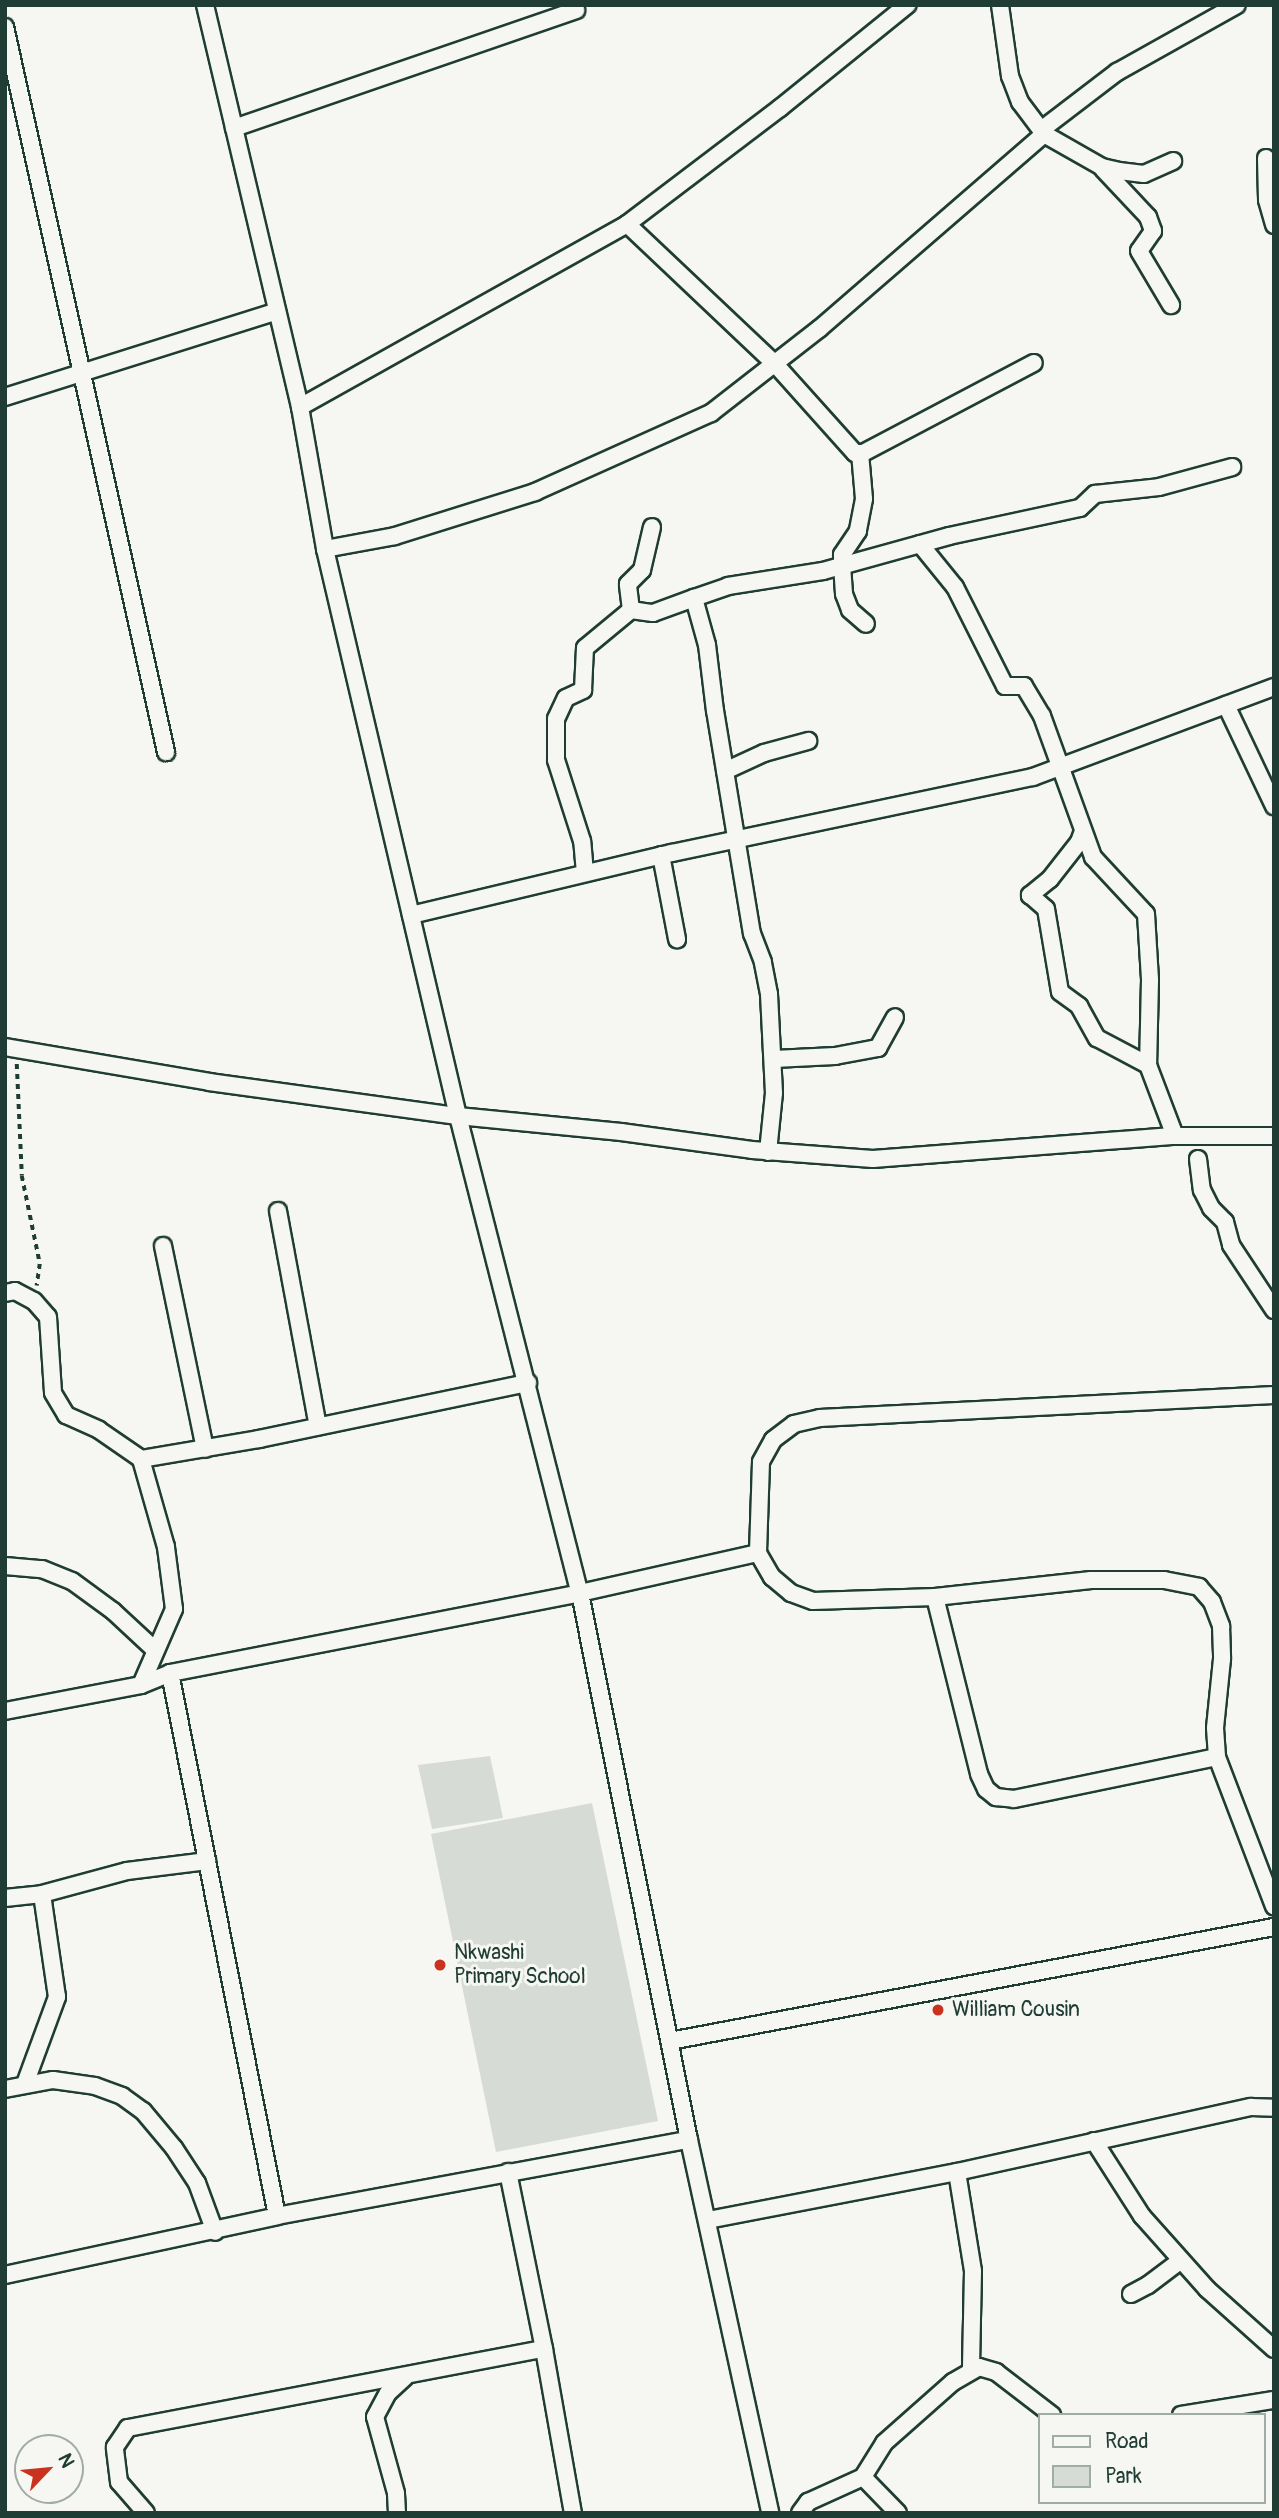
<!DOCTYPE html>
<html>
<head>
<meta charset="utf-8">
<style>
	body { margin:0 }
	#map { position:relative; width:1279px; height:2518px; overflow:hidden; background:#f6f6f2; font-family:Pangolin,sans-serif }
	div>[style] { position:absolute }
	.green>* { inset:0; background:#d6dbd6 }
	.path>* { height:3.5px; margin-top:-1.75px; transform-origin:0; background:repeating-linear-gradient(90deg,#1f3d34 0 5px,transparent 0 10px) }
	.roads { filter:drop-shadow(2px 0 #1f3d34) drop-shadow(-2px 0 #1f3d34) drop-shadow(0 2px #1f3d34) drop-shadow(0 -2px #1f3d34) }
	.street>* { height:16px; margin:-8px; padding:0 8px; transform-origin:8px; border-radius:8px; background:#f6f6f2 }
	.dots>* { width:19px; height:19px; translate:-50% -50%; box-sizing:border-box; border:4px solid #f6f6f2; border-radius:50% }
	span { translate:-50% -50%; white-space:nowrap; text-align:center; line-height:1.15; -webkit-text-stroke:6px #f6f6f2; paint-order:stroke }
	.poi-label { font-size:21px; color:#1f3d34 }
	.left { translate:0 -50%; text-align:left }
	.frame { position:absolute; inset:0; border:7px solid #1f3d34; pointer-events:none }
	.legend { position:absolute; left:1038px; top:2413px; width:228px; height:91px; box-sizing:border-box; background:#f6f6f2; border:2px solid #a0aca6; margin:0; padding:9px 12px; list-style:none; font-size:21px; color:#1f3d34 }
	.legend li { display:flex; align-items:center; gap:14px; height:35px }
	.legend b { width:35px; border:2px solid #a0aca6 }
	.north { position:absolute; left:14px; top:2434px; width:70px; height:70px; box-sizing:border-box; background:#f6f6f2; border:2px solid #a0aca6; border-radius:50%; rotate:64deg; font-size:19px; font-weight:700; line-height:28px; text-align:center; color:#1f3d34 }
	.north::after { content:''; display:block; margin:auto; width:24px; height:32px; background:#c8321e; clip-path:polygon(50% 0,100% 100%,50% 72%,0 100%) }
</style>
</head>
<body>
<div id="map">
	<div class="green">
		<i style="clip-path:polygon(490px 1756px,503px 1818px,432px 1829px,418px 1765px)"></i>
		<i style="clip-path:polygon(592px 1803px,658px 2121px,496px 2152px,431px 1834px)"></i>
	</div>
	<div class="path">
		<i style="left:17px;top:1064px;width:112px;rotate:87.4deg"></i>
		<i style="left:22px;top:1176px;width:90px;rotate:78.4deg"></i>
		<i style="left:40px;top:1264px;width:22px;rotate:98deg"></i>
	</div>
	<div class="roads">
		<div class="street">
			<i style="left:205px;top:5px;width:413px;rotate:76.7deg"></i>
			<i style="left:300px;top:407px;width:144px;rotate:80deg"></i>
			<i style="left:325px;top:549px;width:582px;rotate:76.8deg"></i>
			<i style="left:458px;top:1116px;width:492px;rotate:75.7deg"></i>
			<i style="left:580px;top:1593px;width:558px;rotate:78.73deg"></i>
			<i style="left:689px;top:2140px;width:382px;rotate:77.7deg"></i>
			<i style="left:1000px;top:5px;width:72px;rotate:82deg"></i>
			<i style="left:1010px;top:76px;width:28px;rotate:69deg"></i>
			<i style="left:1020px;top:102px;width:40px;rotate:53deg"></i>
			<i style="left:1044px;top:134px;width:67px;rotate:29.6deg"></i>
			<i style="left:1102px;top:167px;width:17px;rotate:13deg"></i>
			<i style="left:1119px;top:171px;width:25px;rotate:7deg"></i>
			<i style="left:1144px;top:174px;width:32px;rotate:-24deg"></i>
			<i style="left:5px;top:27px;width:743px;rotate:77.48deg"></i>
			<i style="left:234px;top:128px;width:362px;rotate:-19deg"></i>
			<i style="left:1266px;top:158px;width:42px;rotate:88.6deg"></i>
			<i style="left:1267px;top:200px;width:26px;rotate:74deg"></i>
			<i style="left:1103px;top:169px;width:66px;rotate:46.8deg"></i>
			<i style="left:1148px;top:217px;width:15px;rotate:70deg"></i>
			<i style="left:1153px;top:231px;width:24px;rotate:125deg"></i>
			<i style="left:1139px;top:251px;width:63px;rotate:59.3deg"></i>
			<i style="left:627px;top:224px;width:205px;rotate:43.4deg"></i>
			<i style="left:776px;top:365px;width:118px;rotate:48.1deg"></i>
			<i style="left:855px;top:453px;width:8px"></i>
			<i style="left:863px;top:453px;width:193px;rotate:-27.8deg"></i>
			<i style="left:5px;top:397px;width:285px;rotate:-17.5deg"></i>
			<i style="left:300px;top:407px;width:375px;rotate:-29.2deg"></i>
			<i style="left:627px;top:224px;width:192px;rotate:-37.2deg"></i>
			<i style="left:780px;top:108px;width:164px;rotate:-39deg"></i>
			<i style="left:860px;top:453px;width:46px;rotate:85deg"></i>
			<i style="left:864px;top:499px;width:33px;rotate:101deg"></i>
			<i style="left:858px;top:531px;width:29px;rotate:124deg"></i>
			<i style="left:842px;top:555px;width:10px;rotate:90deg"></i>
			<i style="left:842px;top:565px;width:29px;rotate:86deg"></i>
			<i style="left:844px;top:594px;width:17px;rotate:69deg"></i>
			<i style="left:850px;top:610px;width:21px;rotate:41deg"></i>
			<i style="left:920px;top:544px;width:55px;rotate:50.9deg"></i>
			<i style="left:955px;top:587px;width:111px;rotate:63.2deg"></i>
			<i style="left:1005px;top:686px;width:19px"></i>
			<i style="left:1024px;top:686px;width:35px;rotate:59deg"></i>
			<i style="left:1042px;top:716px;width:150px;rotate:70.1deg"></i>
			<i style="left:1093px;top:857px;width:78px;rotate:47.1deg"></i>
			<i style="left:1146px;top:914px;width:66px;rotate:86.5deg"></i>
			<i style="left:1150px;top:980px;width:85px;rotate:91.3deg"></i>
			<i style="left:1148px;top:1065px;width:76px;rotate:69.2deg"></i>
			<i style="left:325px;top:549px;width:71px;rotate:-10.5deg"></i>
			<i style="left:395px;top:536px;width:147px;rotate:-17.4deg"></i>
			<i style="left:535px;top:492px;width:193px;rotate:-24.2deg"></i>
			<i style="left:711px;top:413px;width:137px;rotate:-37.9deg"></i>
			<i style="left:819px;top:329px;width:298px;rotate:-40.9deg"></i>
			<i style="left:1044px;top:134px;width:7px;rotate:-82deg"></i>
			<i style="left:1045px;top:127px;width:91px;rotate:-37.4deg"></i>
			<i style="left:1117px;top:72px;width:137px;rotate:-29.2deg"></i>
			<i style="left:631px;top:610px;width:26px;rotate:-97deg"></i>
			<i style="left:628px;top:584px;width:20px;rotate:-45deg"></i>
			<i style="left:642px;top:570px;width:44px;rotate:-76.9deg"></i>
			<i style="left:1226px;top:705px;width:112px;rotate:64.6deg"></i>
			<i style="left:725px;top:771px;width:43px;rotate:-24.8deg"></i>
			<i style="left:764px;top:753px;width:46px;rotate:-15.3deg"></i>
			<i style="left:1083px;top:831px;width:12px;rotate:110deg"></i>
			<i style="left:1079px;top:842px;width:47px;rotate:128.1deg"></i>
			<i style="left:1050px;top:879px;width:26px;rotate:141deg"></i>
			<i style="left:1030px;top:895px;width:21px;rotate:41deg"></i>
			<i style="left:1046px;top:909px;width:84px;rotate:80.4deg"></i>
			<i style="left:1060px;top:992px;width:24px;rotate:36deg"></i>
			<i style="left:1079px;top:1006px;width:37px;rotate:61deg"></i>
			<i style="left:1097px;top:1038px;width:58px;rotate:27.9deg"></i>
			<i style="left:661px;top:855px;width:86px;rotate:79.2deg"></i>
			<i style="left:585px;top:873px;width:32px;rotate:-95deg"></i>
			<i style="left:582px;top:841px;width:85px;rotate:-107.8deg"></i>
			<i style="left:556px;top:760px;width:41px;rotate:-90deg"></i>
			<i style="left:556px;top:719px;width:23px;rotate:-65deg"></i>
			<i style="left:566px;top:698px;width:19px;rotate:-25deg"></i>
			<i style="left:583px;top:690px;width:42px;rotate:-87.3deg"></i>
			<i style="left:585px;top:648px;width:60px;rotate:-39.6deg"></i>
			<i style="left:631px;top:610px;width:22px;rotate:8deg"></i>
			<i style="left:653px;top:613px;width:44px;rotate:-20.1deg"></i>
			<i style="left:411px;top:915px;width:268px;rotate:-13.4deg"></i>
			<i style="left:672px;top:853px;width:369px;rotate:-11.9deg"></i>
			<i style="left:1033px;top:777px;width:257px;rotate:-20.5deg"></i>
			<i style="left:5px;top:1047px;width:207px;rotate:9.7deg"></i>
			<i style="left:209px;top:1082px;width:251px;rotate:7.8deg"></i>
			<i style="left:458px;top:1116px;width:164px;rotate:5.6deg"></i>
			<i style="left:621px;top:1132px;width:132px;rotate:7.8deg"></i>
			<i style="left:752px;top:1150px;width:121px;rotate:4.3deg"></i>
			<i style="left:873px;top:1159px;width:303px;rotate:-4.4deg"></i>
			<i style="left:1175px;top:1136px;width:99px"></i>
			<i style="left:774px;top:1059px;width:61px;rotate:-2.8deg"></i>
			<i style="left:835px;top:1056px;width:44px;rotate:-10.5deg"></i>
			<i style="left:878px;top:1048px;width:35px;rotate:-61deg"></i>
			<i style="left:768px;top:1152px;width:59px;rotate:-84.2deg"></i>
			<i style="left:774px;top:1093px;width:99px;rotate:-92.9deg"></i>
			<i style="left:769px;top:994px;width:33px;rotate:-101deg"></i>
			<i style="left:763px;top:962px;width:30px;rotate:-111deg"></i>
			<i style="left:752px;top:934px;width:226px;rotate:-99.4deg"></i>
			<i style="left:715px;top:711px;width:66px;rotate:-96.9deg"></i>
			<i style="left:707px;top:645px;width:49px;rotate:-105.5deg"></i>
			<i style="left:694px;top:598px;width:36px;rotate:-19deg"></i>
			<i style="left:728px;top:586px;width:96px;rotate:-9deg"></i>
			<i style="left:823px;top:571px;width:131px;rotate:-15.5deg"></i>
			<i style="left:949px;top:536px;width:134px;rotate:-12.1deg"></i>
			<i style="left:1080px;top:508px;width:21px;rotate:-43deg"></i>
			<i style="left:1095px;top:494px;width:64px;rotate:-6.2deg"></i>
			<i style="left:1159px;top:487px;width:76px;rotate:-15.3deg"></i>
			<i style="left:1198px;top:1159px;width:31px;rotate:83deg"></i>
			<i style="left:1202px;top:1190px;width:20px;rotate:63deg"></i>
			<i style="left:1211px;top:1208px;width:20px;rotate:45deg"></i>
			<i style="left:1225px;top:1222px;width:24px;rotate:75deg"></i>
			<i style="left:1231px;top:1245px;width:78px;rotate:56.5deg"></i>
			<i style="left:278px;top:1211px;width:219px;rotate:79.5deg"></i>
			<i style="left:163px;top:1246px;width:207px;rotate:78.3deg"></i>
			<i style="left:5px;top:1293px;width:10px;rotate:-11deg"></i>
			<i style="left:15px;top:1291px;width:21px;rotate:28deg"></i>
			<i style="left:34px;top:1301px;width:21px;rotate:49deg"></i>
			<i style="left:48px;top:1317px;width:76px;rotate:86.2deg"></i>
			<i style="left:53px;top:1393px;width:26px;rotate:59deg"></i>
			<i style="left:66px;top:1415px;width:36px;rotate:24deg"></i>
			<i style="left:99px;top:1430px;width:51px;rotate:34.6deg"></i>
			<i style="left:1274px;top:1395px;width:455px;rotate:177.1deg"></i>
			<i style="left:820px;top:1418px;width:27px;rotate:167deg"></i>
			<i style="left:794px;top:1424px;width:26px;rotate:143deg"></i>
			<i style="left:773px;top:1440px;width:25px;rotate:119deg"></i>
			<i style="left:761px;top:1462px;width:91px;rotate:91.9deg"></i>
			<i style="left:758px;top:1553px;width:28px;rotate:60deg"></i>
			<i style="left:772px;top:1577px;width:25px;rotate:40deg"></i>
			<i style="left:791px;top:1593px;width:23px;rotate:20deg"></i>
			<i style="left:813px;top:1601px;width:122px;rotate:-1.9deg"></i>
			<i style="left:935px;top:1597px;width:157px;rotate:-6.2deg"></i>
			<i style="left:1091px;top:1580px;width:73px"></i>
			<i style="left:1164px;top:1580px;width:36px;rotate:11deg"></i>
			<i style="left:1199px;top:1587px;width:20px;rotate:49deg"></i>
			<i style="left:1212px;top:1602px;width:26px;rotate:69deg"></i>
			<i style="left:1221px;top:1626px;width:33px;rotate:88deg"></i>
			<i style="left:1222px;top:1659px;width:69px;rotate:95.8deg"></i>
			<i style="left:1215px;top:1728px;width:29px;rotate:86deg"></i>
			<i style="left:1217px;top:1757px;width:160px;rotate:69.1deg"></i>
			<i style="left:5px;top:1566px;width:37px;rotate:5deg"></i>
			<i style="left:42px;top:1569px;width:32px;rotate:22deg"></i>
			<i style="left:72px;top:1581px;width:51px;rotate:36.2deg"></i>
			<i style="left:113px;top:1611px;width:56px;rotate:42.8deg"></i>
			<i style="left:935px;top:1597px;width:182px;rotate:76deg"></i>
			<i style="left:979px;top:1774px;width:17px;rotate:65deg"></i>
			<i style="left:986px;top:1789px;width:13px;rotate:39deg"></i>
			<i style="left:996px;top:1797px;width:18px;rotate:6deg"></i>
			<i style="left:1014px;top:1799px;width:207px;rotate:-11.7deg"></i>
			<i style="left:170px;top:1673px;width:553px;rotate:78.85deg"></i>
			<i style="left:141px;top:1685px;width:83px;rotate:-66.5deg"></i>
			<i style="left:174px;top:1609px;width:63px;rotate:-97.4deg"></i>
			<i style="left:166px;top:1547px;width:91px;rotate:-105.9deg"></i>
			<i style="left:141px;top:1459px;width:120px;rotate:-9.6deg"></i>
			<i style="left:259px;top:1439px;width:275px;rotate:-11.8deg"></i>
			<i style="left:5px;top:1711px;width:138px;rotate:-10.8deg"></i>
			<i style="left:141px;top:1685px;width:31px;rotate:-22deg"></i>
			<i style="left:170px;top:1673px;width:418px;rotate:-11deg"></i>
			<i style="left:580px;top:1593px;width:182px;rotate:-12.7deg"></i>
			<i style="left:5px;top:1898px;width:37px;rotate:-6deg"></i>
			<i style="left:42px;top:1894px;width:88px;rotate:-15.1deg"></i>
			<i style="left:127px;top:1871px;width:81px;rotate:-7.1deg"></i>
			<i style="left:670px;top:2041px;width:615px;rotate:-10.69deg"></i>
			<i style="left:25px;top:2084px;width:93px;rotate:-69.8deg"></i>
			<i style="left:57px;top:1997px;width:104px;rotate:-98.3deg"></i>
			<i style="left:5px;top:2089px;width:49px;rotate:-10.6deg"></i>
			<i style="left:53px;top:2080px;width:42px;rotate:8.1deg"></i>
			<i style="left:95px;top:2086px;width:29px;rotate:20deg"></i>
			<i style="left:122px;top:2096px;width:26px;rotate:36deg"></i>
			<i style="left:143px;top:2111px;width:48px;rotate:50deg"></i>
			<i style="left:174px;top:2148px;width:42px;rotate:56.7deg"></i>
			<i style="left:197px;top:2183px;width:52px;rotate:69.8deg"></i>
			<i style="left:1094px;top:2141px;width:89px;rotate:57.4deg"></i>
			<i style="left:1142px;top:2216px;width:98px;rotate:48.3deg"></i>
			<i style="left:1207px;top:2289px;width:90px;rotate:41.8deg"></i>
			<i style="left:508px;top:2172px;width:181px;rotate:78.5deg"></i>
			<i style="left:544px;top:2349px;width:167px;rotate:80deg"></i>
			<i style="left:957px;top:2172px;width:100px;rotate:80.8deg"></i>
			<i style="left:973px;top:2271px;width:99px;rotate:91.2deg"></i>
			<i style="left:708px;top:2220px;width:254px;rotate:-10.9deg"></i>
			<i style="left:957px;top:2172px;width:301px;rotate:-12.5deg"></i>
			<i style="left:1251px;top:2107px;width:23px;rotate:2deg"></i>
			<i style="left:5px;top:2275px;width:278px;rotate:-12.2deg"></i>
			<i style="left:277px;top:2216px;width:419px;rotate:-10.5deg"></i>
			<i style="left:1131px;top:2294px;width:19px;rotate:-28deg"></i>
			<i style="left:1148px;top:2285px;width:41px;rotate:-37.1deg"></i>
			<i style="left:1181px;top:2415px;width:94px;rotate:-9.2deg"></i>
			<i style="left:863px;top:2477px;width:50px;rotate:45.8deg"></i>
			<i style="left:146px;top:2513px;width:41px;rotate:-131.1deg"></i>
			<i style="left:119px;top:2482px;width:35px;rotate:-97deg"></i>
			<i style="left:115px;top:2447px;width:23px;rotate:-56deg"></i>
			<i style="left:128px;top:2428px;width:423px;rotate:-10.8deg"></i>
			<i style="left:397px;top:2513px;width:20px;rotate:-93deg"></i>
			<i style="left:396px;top:2493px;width:79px;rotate:-105.4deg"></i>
			<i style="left:375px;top:2417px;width:27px;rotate:-62deg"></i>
			<i style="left:388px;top:2393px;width:23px;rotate:-43deg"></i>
			<i style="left:800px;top:2513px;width:14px;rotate:-54deg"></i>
			<i style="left:808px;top:2502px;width:60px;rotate:-24.4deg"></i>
			<i style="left:863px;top:2477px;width:40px;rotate:-58deg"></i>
			<i style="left:884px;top:2443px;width:92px;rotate:-41.5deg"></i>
			<i style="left:953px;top:2382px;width:30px;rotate:-30deg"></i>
			<i style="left:979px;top:2367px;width:18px;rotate:16deg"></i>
			<i style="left:996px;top:2372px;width:71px;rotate:37.5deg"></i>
		</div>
	</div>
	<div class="dots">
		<i style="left:440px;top:1965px;background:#c8321e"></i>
		<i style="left:938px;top:2010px;background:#c8321e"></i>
	</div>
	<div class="poi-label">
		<span class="left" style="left:454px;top:1965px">Nkwashi<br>Primary School</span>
		<span class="left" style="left:952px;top:2010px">William Cousin</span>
	</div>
	<div class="frame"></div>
	<ul class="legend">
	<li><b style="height:9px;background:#f6f6f2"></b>Road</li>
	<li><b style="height:19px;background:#d6dbd6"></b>Park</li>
	</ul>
	<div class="north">N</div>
</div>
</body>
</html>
